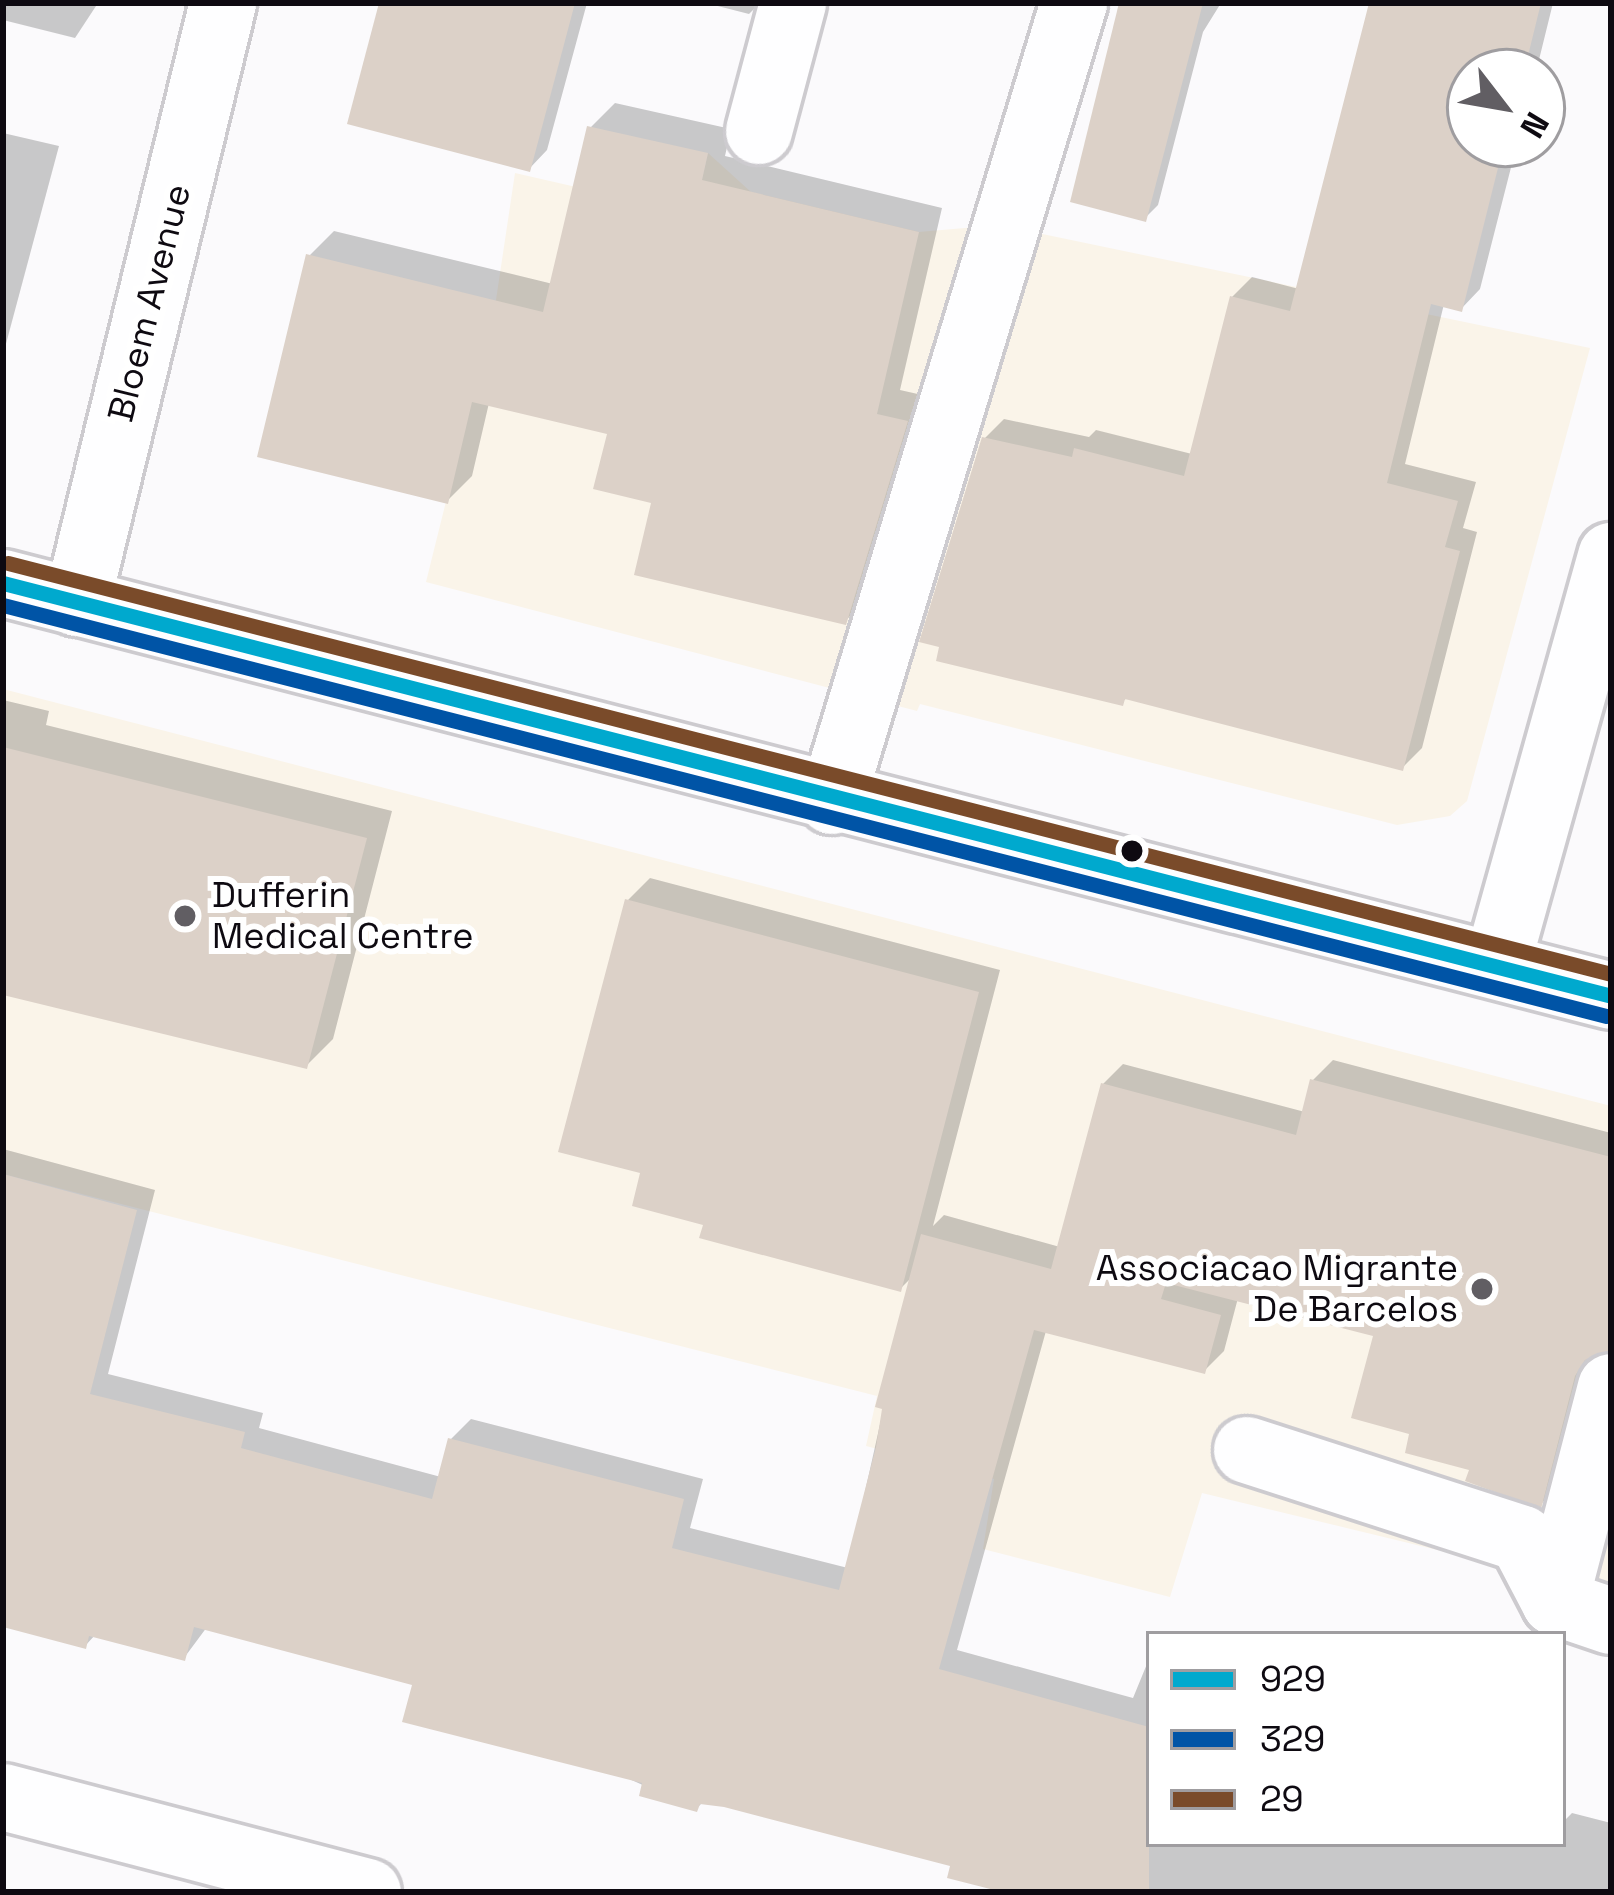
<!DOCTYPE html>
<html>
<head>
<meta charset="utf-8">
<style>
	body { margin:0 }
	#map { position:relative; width:1614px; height:1895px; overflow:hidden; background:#fbfafc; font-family:"Space Grotesk",sans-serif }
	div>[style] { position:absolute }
	.commercial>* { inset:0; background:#faf4e9 }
	.shadow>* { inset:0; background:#0003 }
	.building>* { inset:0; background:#dcd1c8 }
	.roads { filter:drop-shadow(3px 0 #cdcbcf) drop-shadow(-3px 0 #cdcbcf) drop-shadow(0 3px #cdcbcf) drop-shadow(0 -3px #cdcbcf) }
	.minor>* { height:66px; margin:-33px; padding:0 33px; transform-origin:33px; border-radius:33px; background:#fefeff }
	.major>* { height:66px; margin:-33px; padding:0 33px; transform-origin:33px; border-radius:33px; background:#fefeff }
	.bus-1>* { height:15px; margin:-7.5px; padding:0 7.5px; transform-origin:7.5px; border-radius:7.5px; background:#00a9ce }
	.bus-2>* { height:15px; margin:-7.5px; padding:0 7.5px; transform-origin:7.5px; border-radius:7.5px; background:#0054a6 }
	.bus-3>* { height:15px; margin:-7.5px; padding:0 7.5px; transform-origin:7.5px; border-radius:7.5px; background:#7a4b2a }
	.dots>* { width:33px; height:33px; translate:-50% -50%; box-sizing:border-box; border:6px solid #fff; border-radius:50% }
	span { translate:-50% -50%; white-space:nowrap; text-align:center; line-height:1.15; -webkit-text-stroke:12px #fff; paint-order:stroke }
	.street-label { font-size:36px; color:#0e0a11 }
	.poi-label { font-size:36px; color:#0e0a11 }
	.left { translate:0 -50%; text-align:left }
	.right { translate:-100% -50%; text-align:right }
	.frame { position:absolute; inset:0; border:6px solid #0e0a11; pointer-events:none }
	.legend { position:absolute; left:1146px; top:1631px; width:420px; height:216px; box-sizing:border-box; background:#fff; border:3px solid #9f9da0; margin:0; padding:15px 21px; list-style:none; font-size:36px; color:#0e0a11 }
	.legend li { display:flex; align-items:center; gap:24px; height:60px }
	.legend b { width:60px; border:3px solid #9f9da0 }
	.north { position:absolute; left:1446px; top:48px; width:120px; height:120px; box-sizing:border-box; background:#fff; border:3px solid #9f9da0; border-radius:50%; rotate:121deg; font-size:33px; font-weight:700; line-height:48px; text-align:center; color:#0e0a11 }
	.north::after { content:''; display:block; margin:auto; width:42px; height:54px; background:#615e63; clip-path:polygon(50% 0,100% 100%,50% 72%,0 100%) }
</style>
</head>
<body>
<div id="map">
	<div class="commercial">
		<i style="clip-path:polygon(708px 153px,751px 192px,919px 232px,999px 225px,1590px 348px,1467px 801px,1450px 816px,1397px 825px,920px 704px,917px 711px,426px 582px,496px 300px,515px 173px,694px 214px)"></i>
		<i style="clip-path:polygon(3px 689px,1611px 1106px,1611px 1592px,1202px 1493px,1170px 1597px,983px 1549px,994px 1479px,866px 1446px,877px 1396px,3px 1174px)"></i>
	</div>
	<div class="shadow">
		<i style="clip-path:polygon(3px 3px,98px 3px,75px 38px,3px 20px)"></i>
		<i style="clip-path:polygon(369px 3px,587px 3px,547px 150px,529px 169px,381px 6px)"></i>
		<i style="clip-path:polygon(706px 3px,760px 3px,749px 14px)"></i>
		<i style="clip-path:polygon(1123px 3px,1221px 3px,1203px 32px,1158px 205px,1145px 218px)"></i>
		<i style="clip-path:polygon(1375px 3px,1553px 3px,1536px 72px,1470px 72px,1470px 144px,1517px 144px,1480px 289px,1461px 309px,1444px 304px,1405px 464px,1476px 482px,1463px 528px,1477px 532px,1422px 748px,1402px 768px,1128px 697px,1122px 702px,984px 439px,1004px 419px,1089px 437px,1096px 430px,1192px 454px,1232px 297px,1252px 277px,1299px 289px)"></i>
		<i style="clip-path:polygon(615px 103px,731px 129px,725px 156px,942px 208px,900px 390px,931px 397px,870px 597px,845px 621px,654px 501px,610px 431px,489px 403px,472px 476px,447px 501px,309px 256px,334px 231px,553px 284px,590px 128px)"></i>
		<i style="clip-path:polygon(3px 133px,59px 146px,3px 355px)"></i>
		<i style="clip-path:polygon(3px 700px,49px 711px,46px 725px,392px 811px,333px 1039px,306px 1066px,3px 992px)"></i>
		<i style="clip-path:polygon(650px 878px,1000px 970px,933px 1226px,944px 1215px,1060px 1247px,1103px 1084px,1123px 1064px,1305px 1112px,1313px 1080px,1333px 1060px,1611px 1133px,1611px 1350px,1598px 1354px,1560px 1485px,1540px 1505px,1413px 1432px,1377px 1334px,1238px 1298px,1224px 1351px,1204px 1371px,1046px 1331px,957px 1650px,1133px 1698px,1149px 1659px,1149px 1844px,1548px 1847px,1563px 1844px,1563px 1822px,1572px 1813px,1611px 1823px,1611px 1892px,1014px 1892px,954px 1863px,704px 1801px,696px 1809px,416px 1683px,207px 1627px,184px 1658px,96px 1634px,85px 1646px,3px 1623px,3px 1149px,155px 1190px,108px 1374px,263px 1413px,259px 1428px,441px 1477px,451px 1439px,471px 1419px,703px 1479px,690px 1528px,848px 1568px,913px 1276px,900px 1289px,706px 1222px,643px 1171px,627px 901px)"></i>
	</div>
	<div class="building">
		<i style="clip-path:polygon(379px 3px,575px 3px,530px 172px,347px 124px)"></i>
		<i style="clip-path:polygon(1119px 3px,1203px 3px,1146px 222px,1070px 202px)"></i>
		<i style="clip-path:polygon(1369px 3px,1541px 3px,1524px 72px,1470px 72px,1470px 144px,1504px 144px,1462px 312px,1431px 304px,1387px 483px,1458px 501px,1445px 547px,1460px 551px,1403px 771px,1125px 699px,1123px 706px,936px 661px,939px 647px,919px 642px,982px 437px,1072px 457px,1074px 448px,1184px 476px,1230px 296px,1290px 311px)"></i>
		<i style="clip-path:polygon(587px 126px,708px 153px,702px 180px,919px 232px,877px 414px,908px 421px,846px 625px,634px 575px,651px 503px,593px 489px,607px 434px,472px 402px,448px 504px,257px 457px,306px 254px,543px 312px)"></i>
		<i style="clip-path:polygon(3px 747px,367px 838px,307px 1069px,3px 995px)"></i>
		<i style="clip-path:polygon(625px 899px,979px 992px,901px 1292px,699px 1238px,703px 1225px,632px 1206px,640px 1173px,558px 1152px)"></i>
		<i style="clip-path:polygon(1310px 1079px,1611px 1157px,1611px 1351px,1585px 1360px,1575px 1376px,1541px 1509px,1465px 1481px,1469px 1470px,1405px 1453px,1409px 1434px,1351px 1418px,1373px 1336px,1166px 1283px,1161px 1299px,1221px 1315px,1205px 1374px,1034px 1330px,939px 1669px,1149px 1727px,1149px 1892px,1002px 1892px,947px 1878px,950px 1866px,724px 1807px,700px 1804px,697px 1812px,639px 1796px,642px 1783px,402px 1722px,412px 1685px,194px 1627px,185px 1661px,89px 1636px,86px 1649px,3px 1627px,3px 1174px,137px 1210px,90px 1394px,245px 1432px,241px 1448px,432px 1499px,448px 1438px,684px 1499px,672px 1548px,839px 1590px,876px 1447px,882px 1409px,875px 1407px,921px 1234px,1051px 1269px,1101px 1083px,1296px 1135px)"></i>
	</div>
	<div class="roads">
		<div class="minor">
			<i style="left:759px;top:131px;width:132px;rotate:-75.1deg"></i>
			<i style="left:77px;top:603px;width:618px;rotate:-76.32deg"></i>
			<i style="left:832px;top:801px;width:834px;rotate:-73.13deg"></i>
			<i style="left:1497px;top:965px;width:425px;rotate:-74.4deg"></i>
			<i style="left:1247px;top:1450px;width:289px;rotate:17.9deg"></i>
			<i style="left:1522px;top:1539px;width:71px;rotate:62.4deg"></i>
			<i style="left:1555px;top:1602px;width:59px;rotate:18.7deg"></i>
			<i style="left:1555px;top:1602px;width:222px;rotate:-75.4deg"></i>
			<i style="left:3px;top:1797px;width:377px;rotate:14.6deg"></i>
		</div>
		<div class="major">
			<i style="left:3px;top:583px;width:1660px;rotate:14.4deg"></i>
		</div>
	</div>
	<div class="bus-1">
		<i style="left:3px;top:583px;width:1660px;rotate:14.4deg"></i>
	</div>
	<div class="bus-2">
		<i style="left:3px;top:605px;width:1655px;rotate:14.38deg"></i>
	</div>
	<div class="bus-3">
		<i style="left:8px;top:563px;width:1655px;rotate:14.38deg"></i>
	</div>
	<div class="dots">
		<i style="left:1132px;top:851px;background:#0e0a11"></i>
		<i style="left:185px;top:916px;background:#615e63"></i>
		<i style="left:1482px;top:1289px;background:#615e63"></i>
	</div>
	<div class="street-label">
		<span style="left:150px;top:303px;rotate:-76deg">Bloem Avenue</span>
	</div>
	<div class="poi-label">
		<span class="left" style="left:212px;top:916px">Dufferin<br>Medical Centre</span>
		<span class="right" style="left:1458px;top:1289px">Associacao Migrante<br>De Barcelos</span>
	</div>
	<div class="frame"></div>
	<ul class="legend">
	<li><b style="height:15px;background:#00a9ce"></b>929</li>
	<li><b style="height:15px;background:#0054a6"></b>329</li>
	<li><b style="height:15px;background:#7a4b2a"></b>29</li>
	</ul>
	<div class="north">N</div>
</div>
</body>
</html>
